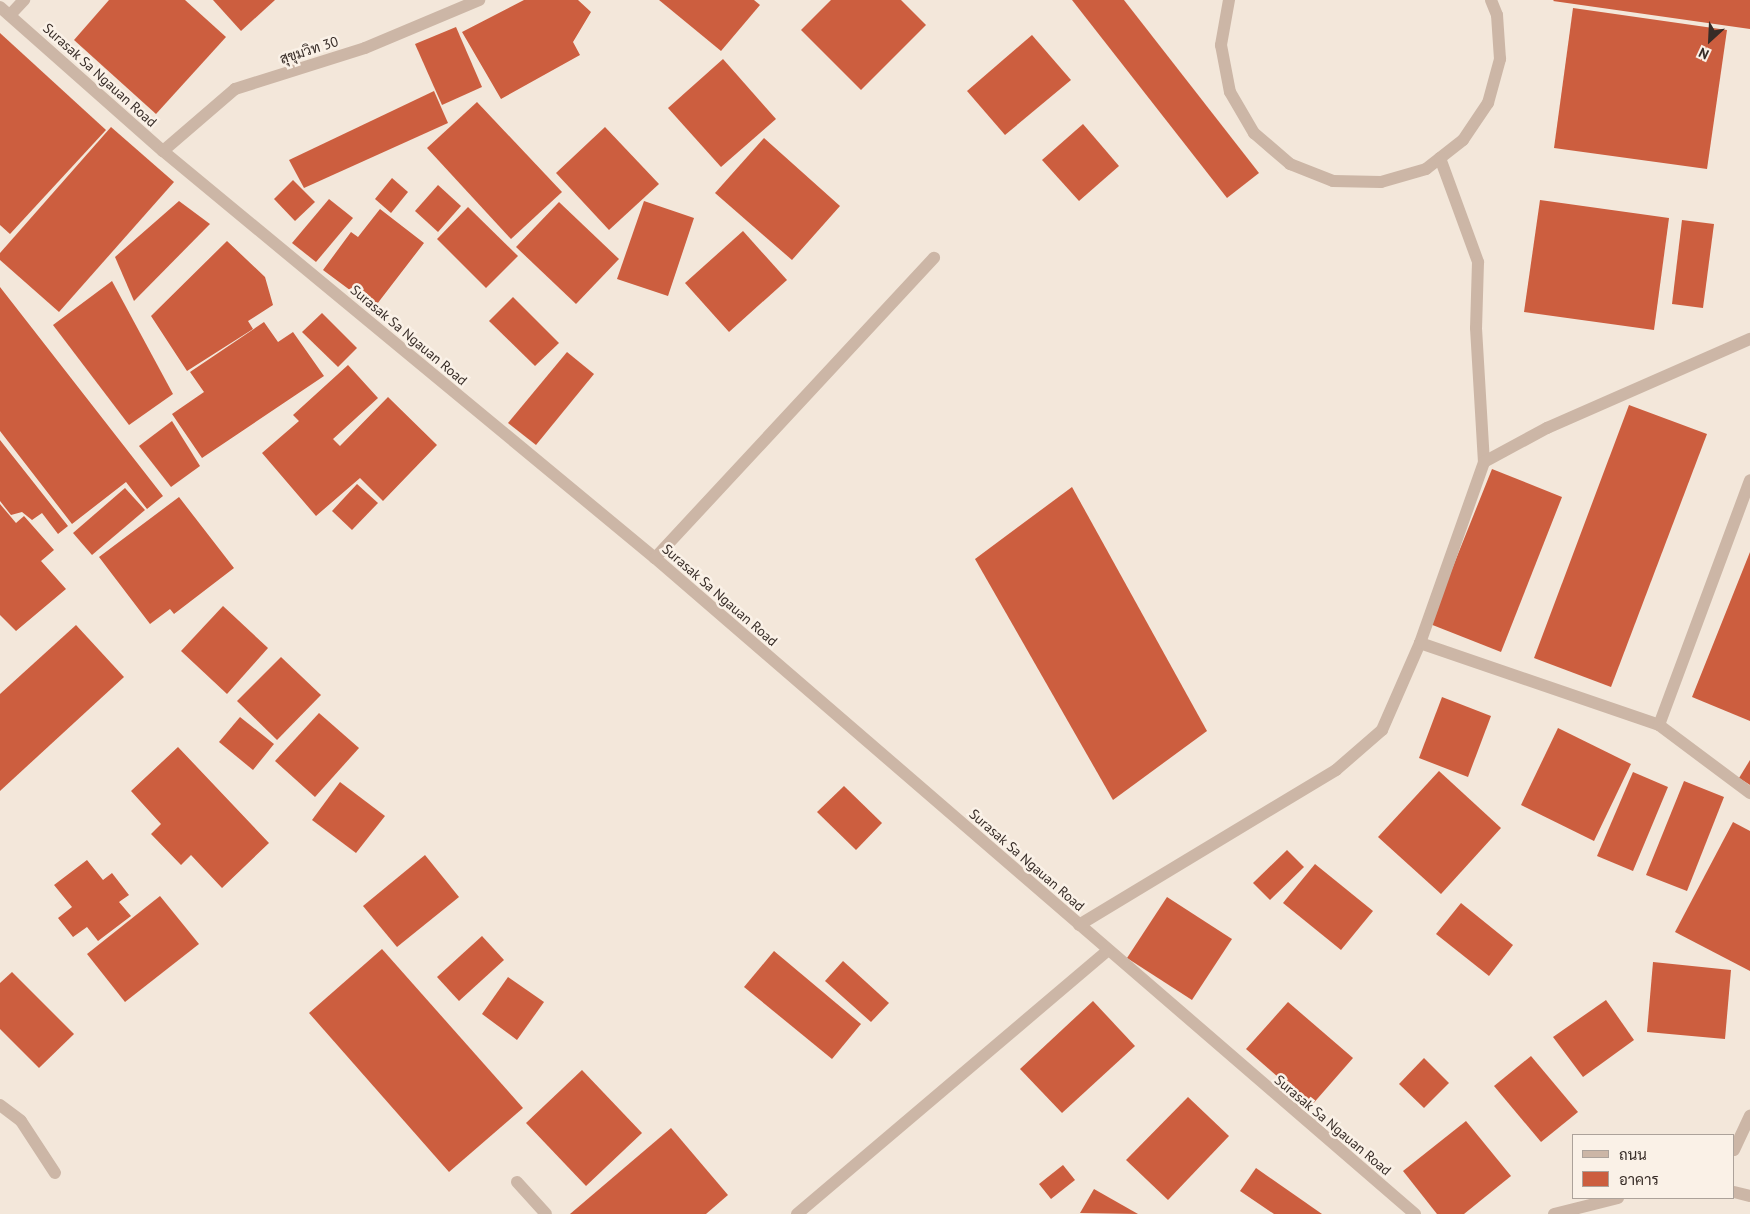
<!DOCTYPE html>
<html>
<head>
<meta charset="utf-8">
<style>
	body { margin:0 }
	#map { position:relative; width:1750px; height:1214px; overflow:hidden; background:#f3e7da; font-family:"PT Sans",Sarabun,sans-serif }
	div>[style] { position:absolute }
	.building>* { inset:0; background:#cc5e3f }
	.minor>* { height:12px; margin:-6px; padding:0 6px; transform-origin:6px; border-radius:6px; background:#ccb6a6 }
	span { translate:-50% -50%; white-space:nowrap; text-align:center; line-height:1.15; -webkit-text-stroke:5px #faf1e7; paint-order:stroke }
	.street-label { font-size:14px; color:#372c27 }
	.legend { position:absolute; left:1572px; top:1134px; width:162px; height:65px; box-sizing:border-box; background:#faf1e7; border:1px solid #aca29a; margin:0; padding:6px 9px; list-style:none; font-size:15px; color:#372c27 }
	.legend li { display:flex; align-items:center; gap:10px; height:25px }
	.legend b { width:25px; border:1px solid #aca29a }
	.north { position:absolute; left:1685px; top:15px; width:50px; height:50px; -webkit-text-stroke:4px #faf1e7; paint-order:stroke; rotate:205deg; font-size:14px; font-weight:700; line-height:20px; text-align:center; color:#372c27 }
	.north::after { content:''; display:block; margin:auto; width:18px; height:22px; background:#372c27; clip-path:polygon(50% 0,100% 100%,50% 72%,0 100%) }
</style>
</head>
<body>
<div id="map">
	<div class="building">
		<i style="clip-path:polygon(109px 0,185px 0,226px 37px,156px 114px,74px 40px)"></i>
		<i style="clip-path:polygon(213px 0,275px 0,241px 31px)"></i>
		<i style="clip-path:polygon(524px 0,578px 0,591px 12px,573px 42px,580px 55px,501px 99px,462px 32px)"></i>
		<i style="clip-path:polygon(659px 0,754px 0,760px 5px,721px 51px)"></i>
		<i style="clip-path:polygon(831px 0,901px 0,926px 25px,861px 90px,801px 30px)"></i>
		<i style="clip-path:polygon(1072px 0,1124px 0,1259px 173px,1227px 198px)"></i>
		<i style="clip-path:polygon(1554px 0,1750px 0,1750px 29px,1553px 1px)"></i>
		<i style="clip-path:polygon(1573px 8px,1727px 30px,1707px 169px,1554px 148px)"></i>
		<i style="clip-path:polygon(456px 27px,482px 87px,442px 105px,415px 44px)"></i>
		<i style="clip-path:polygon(0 33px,106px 130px,10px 234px,0 225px)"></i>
		<i style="clip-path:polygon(1032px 35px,1071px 80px,1005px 135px,967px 91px)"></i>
		<i style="clip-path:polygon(723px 59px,776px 119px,721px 167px,668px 108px)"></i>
		<i style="clip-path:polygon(434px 91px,448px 123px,304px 188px,289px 160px)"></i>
		<i style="clip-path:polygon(477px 102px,562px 192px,511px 239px,427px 148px)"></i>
		<i style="clip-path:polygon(1083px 124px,1119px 166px,1079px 201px,1042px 160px)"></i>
		<i style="clip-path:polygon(111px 127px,174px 182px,59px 312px,0 260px,0 253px)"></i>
		<i style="clip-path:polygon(605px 127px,659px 184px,609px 230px,556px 173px)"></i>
		<i style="clip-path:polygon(764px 138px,840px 206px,792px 260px,715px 193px)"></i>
		<i style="clip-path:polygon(392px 178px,408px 192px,391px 213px,375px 199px)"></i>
		<i style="clip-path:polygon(293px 180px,315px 202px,295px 221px,274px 199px)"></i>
		<i style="clip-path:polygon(438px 185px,461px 206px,438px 232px,415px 211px)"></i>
		<i style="clip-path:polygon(329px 199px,353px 218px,316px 262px,292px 243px)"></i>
		<i style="clip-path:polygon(1540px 200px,1669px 218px,1654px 330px,1524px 312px)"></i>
		<i style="clip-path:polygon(179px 201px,210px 224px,134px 301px,115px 257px)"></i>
		<i style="clip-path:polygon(644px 201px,694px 218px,668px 296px,617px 279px)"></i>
		<i style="clip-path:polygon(559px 202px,619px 259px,576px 304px,516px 247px)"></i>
		<i style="clip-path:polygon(468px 207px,518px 256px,486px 288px,437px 239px)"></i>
		<i style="clip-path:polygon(380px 209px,424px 243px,374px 308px,323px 270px,351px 232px,358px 237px)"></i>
		<i style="clip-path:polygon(1682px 220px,1714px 224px,1703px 308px,1672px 304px)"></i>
		<i style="clip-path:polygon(743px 231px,787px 280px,729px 332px,685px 283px)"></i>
		<i style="clip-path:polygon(227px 241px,265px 277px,273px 305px,248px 321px,253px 329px,187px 371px,151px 316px)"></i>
		<i style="clip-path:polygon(112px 281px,173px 394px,129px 425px,53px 325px)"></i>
		<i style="clip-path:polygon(0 287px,163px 496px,147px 509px,126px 482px,72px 524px,0 431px)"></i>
		<i style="clip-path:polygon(513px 297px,559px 343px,535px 366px,489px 321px)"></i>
		<i style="clip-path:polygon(322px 313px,357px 348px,338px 367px,302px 332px)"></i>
		<i style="clip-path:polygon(264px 322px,278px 342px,293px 332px,324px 376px,202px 458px,172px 414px,204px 392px,190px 372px)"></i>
		<i style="clip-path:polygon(567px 352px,594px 374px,536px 445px,508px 423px)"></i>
		<i style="clip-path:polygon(348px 365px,378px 398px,333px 439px,340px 446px,388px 397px,437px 445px,383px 501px,360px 478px,316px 516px,262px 453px,299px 421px,293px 415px)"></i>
		<i style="clip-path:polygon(1629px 405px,1707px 434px,1611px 687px,1534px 658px)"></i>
		<i style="clip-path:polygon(172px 421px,200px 466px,171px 487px,139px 446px)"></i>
		<i style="clip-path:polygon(0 440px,68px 526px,58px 534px,42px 513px,32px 520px,22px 512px,11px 515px,0 501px)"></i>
		<i style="clip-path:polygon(1492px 469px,1562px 497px,1501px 652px,1430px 624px)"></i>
		<i style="clip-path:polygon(357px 484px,378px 503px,352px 530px,332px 511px)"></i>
		<i style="clip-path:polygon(1072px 487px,1207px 731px,1113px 800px,975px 559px)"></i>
		<i style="clip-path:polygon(125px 488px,145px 510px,92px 555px,73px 533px)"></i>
		<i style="clip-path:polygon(179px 497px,234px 568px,174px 614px,170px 609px,150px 624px,99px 557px)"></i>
		<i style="clip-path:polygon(0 504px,16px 523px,24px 516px,54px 550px,41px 561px,66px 589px,16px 631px,0 615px)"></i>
		<i style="clip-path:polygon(1750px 552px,1750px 721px,1692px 697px)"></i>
		<i style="clip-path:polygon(223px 606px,268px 648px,227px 694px,181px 651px)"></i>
		<i style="clip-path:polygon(76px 625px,124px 677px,0 791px,0 694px)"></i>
		<i style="clip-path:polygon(281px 657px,321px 695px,277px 740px,237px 701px)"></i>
		<i style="clip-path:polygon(1442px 697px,1491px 716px,1468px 777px,1419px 758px)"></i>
		<i style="clip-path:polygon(319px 713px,359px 748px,315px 797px,275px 761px)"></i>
		<i style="clip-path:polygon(240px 717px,274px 744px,253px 770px,219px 742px)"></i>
		<i style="clip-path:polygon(1558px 728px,1631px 764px,1594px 841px,1521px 805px)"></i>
		<i style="clip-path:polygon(178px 747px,269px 843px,222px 888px,191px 855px,181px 865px,151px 834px,161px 824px,131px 791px)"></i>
		<i style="clip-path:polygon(1750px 760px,1750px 785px,1739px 778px)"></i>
		<i style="clip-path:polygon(1439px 771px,1501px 828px,1441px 894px,1378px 837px)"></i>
		<i style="clip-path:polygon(1633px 772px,1668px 787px,1633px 871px,1597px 856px)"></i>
		<i style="clip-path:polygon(1684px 781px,1724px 797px,1687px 891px,1646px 875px)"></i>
		<i style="clip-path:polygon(340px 782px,385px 816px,356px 853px,312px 820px)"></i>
		<i style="clip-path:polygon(844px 786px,882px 823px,856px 850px,817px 812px)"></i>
		<i style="clip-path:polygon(1733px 822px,1750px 831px,1750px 971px,1675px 932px)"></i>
		<i style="clip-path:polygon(1287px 850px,1304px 867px,1270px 900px,1253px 883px)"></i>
		<i style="clip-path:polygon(425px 855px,459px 897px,397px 947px,363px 906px)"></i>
		<i style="clip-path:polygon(87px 860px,103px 880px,112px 873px,129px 895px,119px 902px,131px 916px,98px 941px,87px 927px,73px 937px,58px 918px,72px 907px,54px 885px)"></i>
		<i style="clip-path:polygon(1315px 864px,1373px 911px,1341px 950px,1283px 903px)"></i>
		<i style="clip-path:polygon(160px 896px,199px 944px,125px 1002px,87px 954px)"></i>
		<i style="clip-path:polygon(1167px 897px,1232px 939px,1192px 1000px,1127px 958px)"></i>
		<i style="clip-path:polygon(1461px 903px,1513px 945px,1489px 976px,1436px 934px)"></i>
		<i style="clip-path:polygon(482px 936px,504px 960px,459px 1001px,437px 977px)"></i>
		<i style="clip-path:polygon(382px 949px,523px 1108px,449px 1172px,309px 1013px)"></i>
		<i style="clip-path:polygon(774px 951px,861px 1024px,832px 1059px,744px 987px)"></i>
		<i style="clip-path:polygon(843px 961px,889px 1003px,871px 1022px,825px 981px)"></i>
		<i style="clip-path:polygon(1653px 962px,1731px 970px,1725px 1039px,1647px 1032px)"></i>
		<i style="clip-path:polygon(12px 972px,74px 1034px,39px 1068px,0 1029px,0 983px)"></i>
		<i style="clip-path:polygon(508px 977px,544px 1002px,517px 1040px,482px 1014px)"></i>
		<i style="clip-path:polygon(1606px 1000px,1634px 1040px,1583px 1077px,1553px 1037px)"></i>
		<i style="clip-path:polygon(1093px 1001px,1135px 1046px,1062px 1113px,1020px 1069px)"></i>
		<i style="clip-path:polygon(1288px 1002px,1353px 1058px,1311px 1106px,1246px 1049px)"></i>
		<i style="clip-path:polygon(1531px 1056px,1578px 1112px,1541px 1142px,1494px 1086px)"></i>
		<i style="clip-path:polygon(1424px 1058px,1449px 1083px,1424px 1108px,1399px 1084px)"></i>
		<i style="clip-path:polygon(582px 1070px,642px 1133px,586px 1186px,526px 1123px)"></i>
		<i style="clip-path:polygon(1188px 1097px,1229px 1136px,1168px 1200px,1126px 1160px)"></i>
		<i style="clip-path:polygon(1466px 1121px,1511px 1176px,1464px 1214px,1437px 1214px,1403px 1171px)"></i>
		<i style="clip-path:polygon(671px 1128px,728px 1195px,706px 1214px,570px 1214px)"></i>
		<i style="clip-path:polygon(1063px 1165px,1075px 1180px,1051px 1199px,1039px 1184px)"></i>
		<i style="clip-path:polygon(1256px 1168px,1322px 1214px,1274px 1214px,1240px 1191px)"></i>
		<i style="clip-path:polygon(1094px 1189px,1138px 1214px,1080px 1213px)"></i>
	</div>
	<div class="minor">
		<i style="left:1229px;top:0;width:46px;rotate:100.1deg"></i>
		<i style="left:1221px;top:45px;width:48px;rotate:79.2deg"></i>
		<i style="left:1230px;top:92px;width:48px;rotate:59.7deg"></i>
		<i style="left:1254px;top:133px;width:48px;rotate:40.7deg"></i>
		<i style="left:1290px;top:164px;width:46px;rotate:21.6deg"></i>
		<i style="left:1333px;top:181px;width:48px;rotate:1.2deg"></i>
		<i style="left:1381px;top:182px;width:47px;rotate:-16.1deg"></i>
		<i style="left:1426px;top:169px;width:47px;rotate:-38.1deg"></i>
		<i style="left:1463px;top:140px;width:45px;rotate:-56deg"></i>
		<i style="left:1488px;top:103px;width:46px;rotate:-74.7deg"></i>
		<i style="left:1500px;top:59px;width:44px;rotate:-93.9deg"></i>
		<i style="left:1497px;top:15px;width:16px;rotate:-112deg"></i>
		<i style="left:0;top:7px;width:217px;rotate:41.5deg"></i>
		<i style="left:163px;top:151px;width:639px;rotate:39.6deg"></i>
		<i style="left:655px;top:558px;width:1004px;rotate:40.8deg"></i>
		<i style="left:10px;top:15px;width:21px;rotate:-47deg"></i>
		<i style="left:163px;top:151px;width:95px;rotate:-40.7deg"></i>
		<i style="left:235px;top:89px;width:136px;rotate:-17.5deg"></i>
		<i style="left:365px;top:48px;width:124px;rotate:-22.8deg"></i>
		<i style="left:1440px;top:158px;width:111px;rotate:69.9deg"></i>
		<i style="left:1478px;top:262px;width:66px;rotate:91.7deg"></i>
		<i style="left:1476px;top:328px;width:134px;rotate:86.6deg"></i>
		<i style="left:655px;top:558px;width:410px;rotate:-47.1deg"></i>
		<i style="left:1420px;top:643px;width:253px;rotate:18.9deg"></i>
		<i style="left:1659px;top:725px;width:114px;rotate:36.8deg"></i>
		<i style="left:1659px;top:725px;width:261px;rotate:-69.6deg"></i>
		<i style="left:1079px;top:925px;width:300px;rotate:-31.1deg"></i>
		<i style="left:1336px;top:770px;width:61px;rotate:-41deg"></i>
		<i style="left:1382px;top:730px;width:95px;rotate:-66.4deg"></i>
		<i style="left:1420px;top:643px;width:192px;rotate:-70.5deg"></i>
		<i style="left:1484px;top:462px;width:72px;rotate:-28.4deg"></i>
		<i style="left:1547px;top:428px;width:222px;rotate:-23.7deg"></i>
		<i style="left:0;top:1105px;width:26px;rotate:37deg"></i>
		<i style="left:21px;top:1121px;width:62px;rotate:56.8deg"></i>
		<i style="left:1734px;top:1150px;width:38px;rotate:-65deg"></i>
		<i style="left:517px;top:1182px;width:43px;rotate:47.8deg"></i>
		<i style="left:1734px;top:1192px;width:16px;rotate:14deg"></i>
		<i style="left:797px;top:1214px;width:407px;rotate:-40.3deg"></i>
		<i style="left:1554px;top:1214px;width:66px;rotate:-14deg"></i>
	</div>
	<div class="street-label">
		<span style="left:309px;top:50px;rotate:-18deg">สุขุมวิท 30</span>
		<span style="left:100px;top:75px;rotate:42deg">Surasak Sa Ngauan Road</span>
		<span style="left:409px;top:335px;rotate:40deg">Surasak Sa Ngauan Road</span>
		<span style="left:720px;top:595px;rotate:41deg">Surasak Sa Ngauan Road</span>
		<span style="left:1027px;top:860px;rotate:41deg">Surasak Sa Ngauan Road</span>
		<span style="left:1333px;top:1125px;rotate:40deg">Surasak Sa Ngauan Road</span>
	</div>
	<ul class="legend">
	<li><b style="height:6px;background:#ccb6a6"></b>ถนน</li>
	<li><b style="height:14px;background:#cc5e3f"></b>อาคาร</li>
	</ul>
	<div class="north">N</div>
</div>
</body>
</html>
